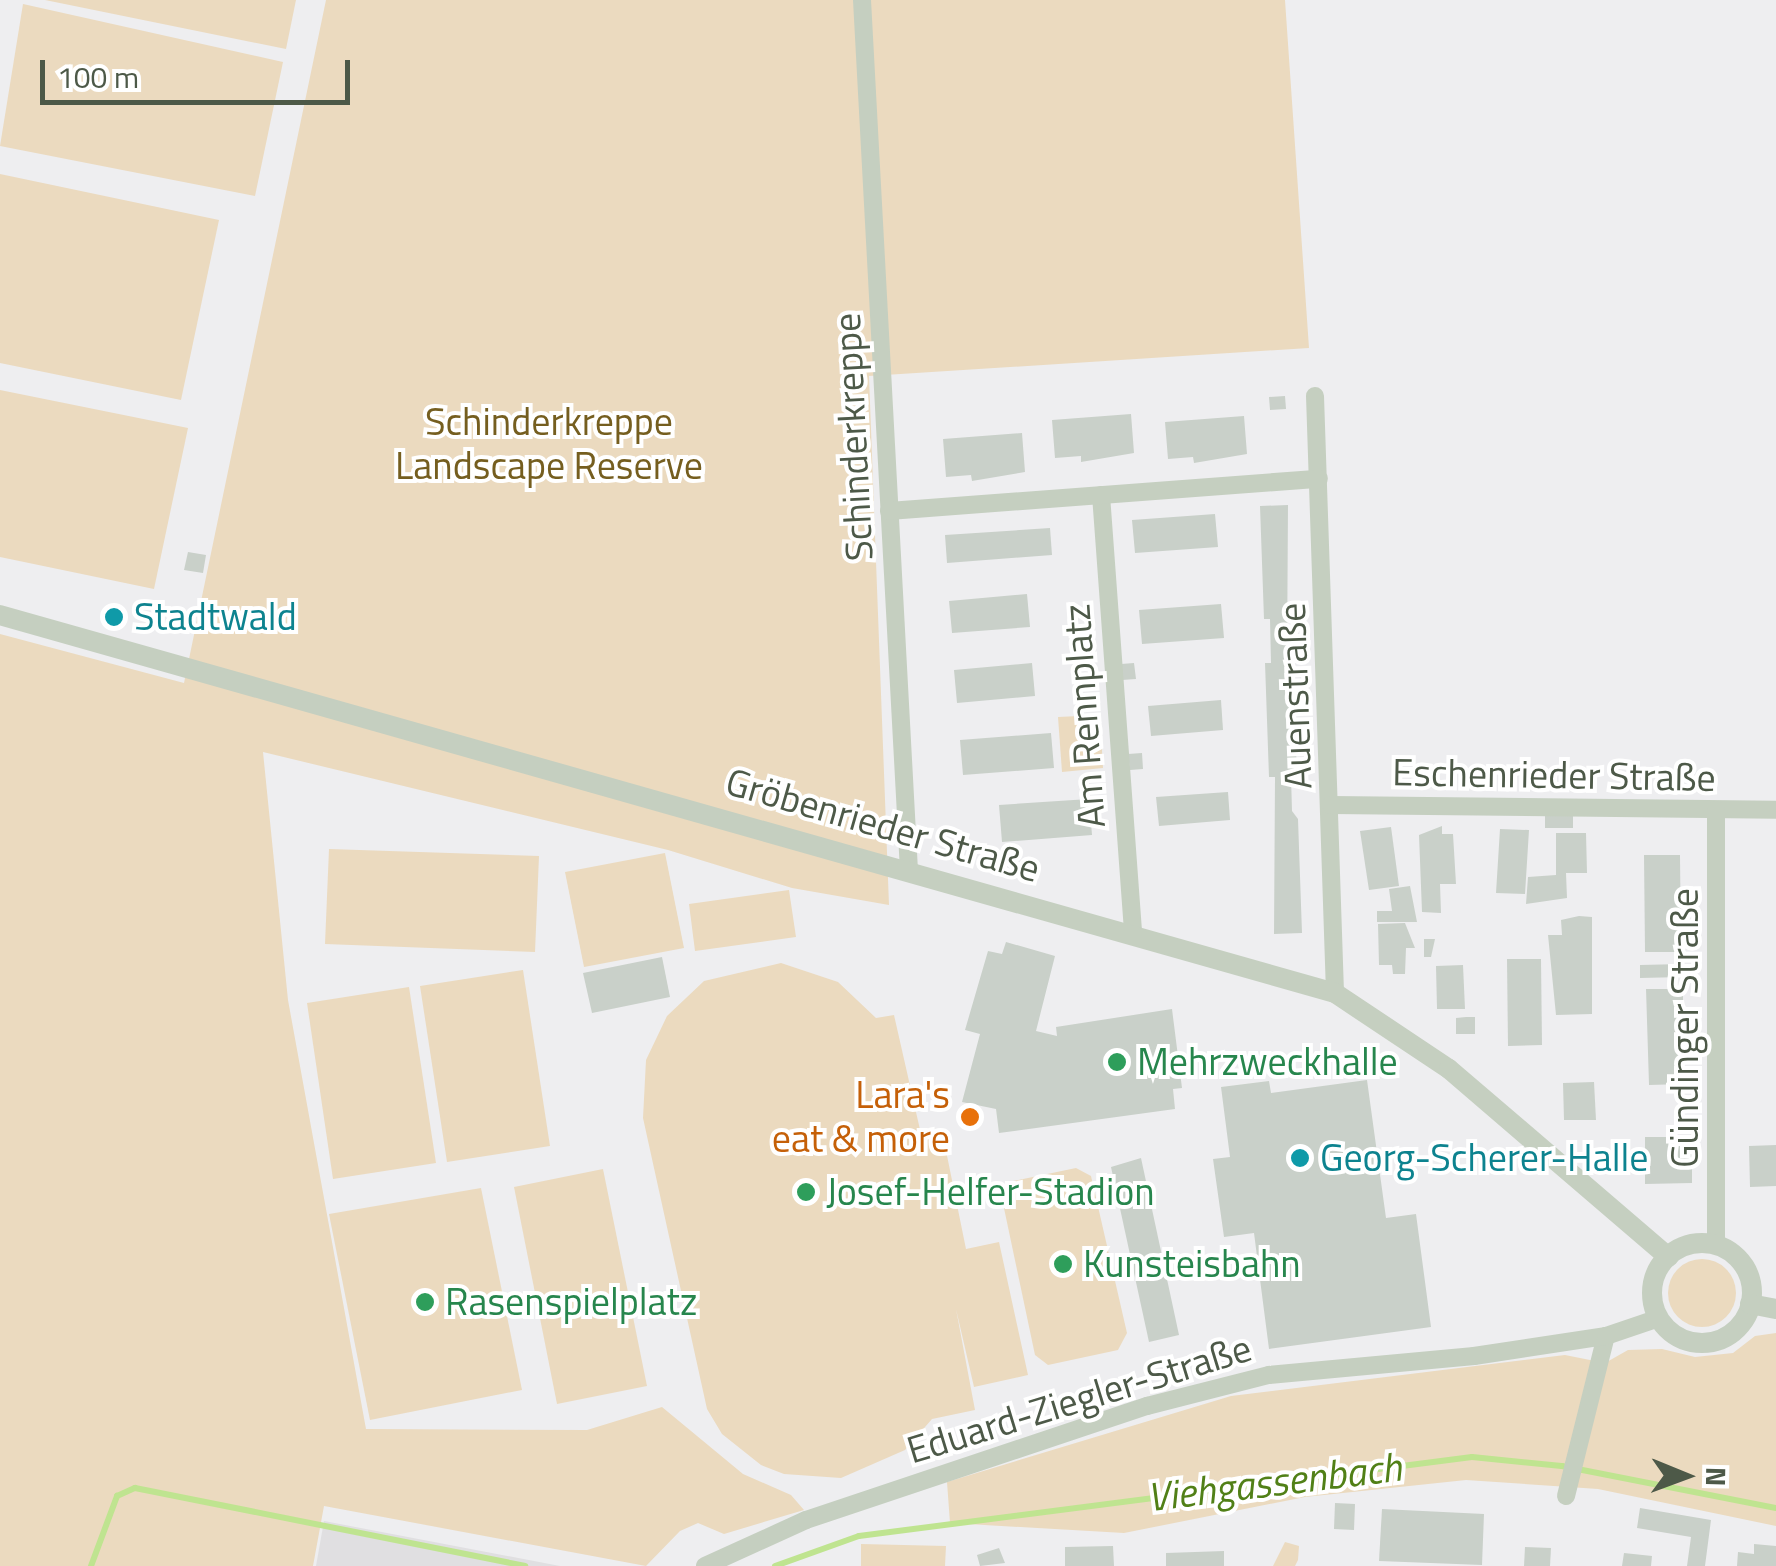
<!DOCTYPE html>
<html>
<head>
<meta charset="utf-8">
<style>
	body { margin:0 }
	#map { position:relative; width:1776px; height:1566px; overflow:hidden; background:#eeeef0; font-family:"Titillium Web",sans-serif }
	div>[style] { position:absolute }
	.education>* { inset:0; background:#e0dfe1 }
	.green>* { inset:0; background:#ebdabf }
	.round { border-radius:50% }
	.stream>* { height:6px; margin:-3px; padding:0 3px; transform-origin:3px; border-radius:3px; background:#bfe490 }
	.building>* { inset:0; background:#c9d0c9 }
	.minor>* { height:18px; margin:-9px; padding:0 9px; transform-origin:9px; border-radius:9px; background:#c5cfc0 }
	.tertiary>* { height:20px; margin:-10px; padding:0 10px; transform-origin:10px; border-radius:10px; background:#c5cfc0 }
	.tertiary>.ring { margin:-10px; padding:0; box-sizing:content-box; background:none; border:20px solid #c5cfc0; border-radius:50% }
	.dots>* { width:28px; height:28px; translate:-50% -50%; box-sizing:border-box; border:5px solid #fff; border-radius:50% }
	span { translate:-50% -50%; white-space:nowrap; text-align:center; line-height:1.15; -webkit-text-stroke:8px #fff; paint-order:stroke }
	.park-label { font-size:38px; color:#755e1f }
	.street-label { font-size:38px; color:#4d5948 }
	.culture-label { font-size:38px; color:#0d838f }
	.left { translate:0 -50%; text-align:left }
	.leisure-label { font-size:38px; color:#27864d }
	.food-label { font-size:38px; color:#c56008 }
	.right { translate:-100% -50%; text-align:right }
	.water-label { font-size:40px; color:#518017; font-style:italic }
	.north { position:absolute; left:1636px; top:1426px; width:100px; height:100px; -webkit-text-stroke:8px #fff; paint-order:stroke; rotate:91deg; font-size:28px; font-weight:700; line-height:40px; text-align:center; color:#4d5948 }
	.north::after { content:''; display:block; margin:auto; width:35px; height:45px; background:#4d5948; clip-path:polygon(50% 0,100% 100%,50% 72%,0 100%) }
	.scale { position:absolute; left:40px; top:60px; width:310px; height:45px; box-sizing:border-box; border:5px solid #4d5948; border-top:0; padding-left:12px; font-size:30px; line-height:35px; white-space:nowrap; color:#4d5948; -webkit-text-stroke:8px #fff; paint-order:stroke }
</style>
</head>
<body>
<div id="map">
	<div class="education">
		<i style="clip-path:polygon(324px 1521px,560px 1566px,316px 1566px)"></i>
	</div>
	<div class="green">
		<i style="clip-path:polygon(45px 0,296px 0,286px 49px)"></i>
		<i style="clip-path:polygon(326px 0,1285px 0,1309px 348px,869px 376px,889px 905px,792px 888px,668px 850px,263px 752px,288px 1000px,366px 1429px,587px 1430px,662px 1407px,743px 1474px,791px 1495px,804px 1510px,724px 1534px,698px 1523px,680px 1531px,646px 1566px,324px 1506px,313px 1566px,0 1566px,0 634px,184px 683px)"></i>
		<i style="clip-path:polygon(23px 4px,283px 62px,255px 196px,0 146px)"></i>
		<i style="clip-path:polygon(0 174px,219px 220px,181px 400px,0 363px)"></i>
		<i style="clip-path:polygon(0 390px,188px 428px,154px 589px,0 557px)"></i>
		<i style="clip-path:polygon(1100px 715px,1103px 768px,1062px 772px,1058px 717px)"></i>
		<i style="clip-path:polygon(329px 849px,539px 856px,535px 952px,325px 944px)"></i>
		<i style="clip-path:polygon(665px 853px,684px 948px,584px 967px,565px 872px)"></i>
		<i style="clip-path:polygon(789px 890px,796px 937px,695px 951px,689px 904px)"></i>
		<i style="clip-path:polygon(781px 963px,838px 982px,876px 1018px,894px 1015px,921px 1134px,942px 1131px,966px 1249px,999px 1242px,1028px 1375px,974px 1387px,956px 1309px,975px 1410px,932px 1419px,905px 1450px,841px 1478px,784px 1474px,761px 1465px,722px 1434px,707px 1409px,643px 1118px,646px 1060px,667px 1016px,704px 981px)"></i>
		<i style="clip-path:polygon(523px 970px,550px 1146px,447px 1162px,420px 986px)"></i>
		<i style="clip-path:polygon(409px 987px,436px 1163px,333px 1179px,307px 1003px)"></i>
		<i style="clip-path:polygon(1076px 1168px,1091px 1176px,1127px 1333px,1118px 1350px,1048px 1365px,1035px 1355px,1001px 1194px,1013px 1181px)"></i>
		<i style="clip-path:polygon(603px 1169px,647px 1386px,557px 1404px,514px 1187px)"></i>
		<i style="clip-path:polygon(481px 1188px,522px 1390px,370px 1420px,329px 1214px)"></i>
		<i class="round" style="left:1668px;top:1259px;width:68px;height:68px"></i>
		<i style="clip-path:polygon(1776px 1333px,1776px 1526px,1598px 1489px,1466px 1480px,1305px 1497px,1124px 1533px,950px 1523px,947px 1482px,1231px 1396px,1565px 1355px,1605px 1363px,1628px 1350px,1662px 1349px,1695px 1357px,1733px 1353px,1755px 1336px)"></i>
		<i style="clip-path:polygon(1285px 1542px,1299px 1546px,1298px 1560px,1295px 1566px,1273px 1566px)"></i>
		<i style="clip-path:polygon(861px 1544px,946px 1546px,945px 1566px,861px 1566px)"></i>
	</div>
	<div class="stream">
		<i style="left:91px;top:1566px;width:75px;rotate:-69.6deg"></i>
		<i style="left:117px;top:1496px;width:20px;rotate:-24deg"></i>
		<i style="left:135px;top:1488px;width:398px;rotate:11.3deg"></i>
		<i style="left:775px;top:1566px;width:89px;rotate:-19.7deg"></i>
		<i style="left:859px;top:1536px;width:618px;rotate:-7.34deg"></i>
		<i style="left:1472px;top:1457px;width:90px;rotate:5.7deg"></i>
		<i style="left:1562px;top:1466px;width:218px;rotate:11.1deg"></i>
	</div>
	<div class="building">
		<i style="clip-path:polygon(1285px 396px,1286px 409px,1270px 410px,1269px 397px)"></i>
		<i style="clip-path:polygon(1131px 414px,1134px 453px,1081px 462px,1081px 456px,1055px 458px,1052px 420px)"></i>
		<i style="clip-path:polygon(1244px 416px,1247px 454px,1194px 463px,1193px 457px,1168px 459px,1165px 422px)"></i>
		<i style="clip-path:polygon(1022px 433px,1025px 472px,972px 481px,971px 475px,946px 477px,943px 439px)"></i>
		<i style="clip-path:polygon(1288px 505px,1287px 663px,1293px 662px,1297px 776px,1291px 776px,1292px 811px,1298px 819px,1302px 933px,1274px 934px,1275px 777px,1269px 777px,1265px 663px,1271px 663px,1270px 619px,1264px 619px,1260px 506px)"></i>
		<i style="clip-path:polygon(1215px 514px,1218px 547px,1135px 553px,1132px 520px)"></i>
		<i style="clip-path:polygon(1050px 528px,1052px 555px,947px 563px,945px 535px)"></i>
		<i style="clip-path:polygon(188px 552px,206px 555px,203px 573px,184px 570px)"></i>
		<i style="clip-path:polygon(1027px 594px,1030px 627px,952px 633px,949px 601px)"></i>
		<i style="clip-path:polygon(1221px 604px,1224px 638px,1142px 644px,1139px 610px)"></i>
		<i style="clip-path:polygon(1032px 663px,1035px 696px,957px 703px,954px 670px)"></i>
		<i style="clip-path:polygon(1134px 663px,1136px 679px,1122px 680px,1121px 664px)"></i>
		<i style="clip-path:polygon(1221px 700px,1223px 730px,1151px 736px,1148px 706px)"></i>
		<i style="clip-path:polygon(1051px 733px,1054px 768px,963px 775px,960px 740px)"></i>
		<i style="clip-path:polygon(1142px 753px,1143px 769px,1130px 770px,1128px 754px)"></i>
		<i style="clip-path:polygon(1228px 792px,1230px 820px,1159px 826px,1156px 797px)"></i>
		<i style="clip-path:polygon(1089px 799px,1092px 835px,1002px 842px,999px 805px)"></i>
		<i style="clip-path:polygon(1545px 816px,1573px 816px,1573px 828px,1545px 828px)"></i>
		<i style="clip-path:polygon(1442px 826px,1442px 834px,1453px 834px,1456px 884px,1440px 884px,1441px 913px,1422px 912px,1419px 835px)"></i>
		<i style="clip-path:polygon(1391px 827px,1399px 886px,1369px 890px,1360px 831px)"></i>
		<i style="clip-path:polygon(1500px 829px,1529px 830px,1525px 894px,1496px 893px)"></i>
		<i style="clip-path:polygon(1556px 833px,1586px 833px,1587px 873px,1566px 873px,1567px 898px,1526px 904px,1528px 877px,1556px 875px)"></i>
		<i style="clip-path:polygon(1644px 855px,1680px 855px,1681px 952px,1645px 952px)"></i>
		<i style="clip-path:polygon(1410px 886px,1417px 922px,1377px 922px,1377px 911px,1392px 911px,1389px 889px)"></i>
		<i style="clip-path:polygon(1579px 916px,1592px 917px,1592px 1014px,1556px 1015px,1548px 935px,1562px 935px,1561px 920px)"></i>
		<i style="clip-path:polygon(1405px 923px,1415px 948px,1406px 948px,1405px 974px,1393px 974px,1392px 965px,1379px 965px,1378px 924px)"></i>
		<i style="clip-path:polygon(1424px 939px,1435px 939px,1431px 957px,1424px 957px)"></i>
		<i style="clip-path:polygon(1006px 942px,1055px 956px,1036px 1031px,1057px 1036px,1056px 1027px,1172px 1009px,1182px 1088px,1173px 1089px,1175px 1109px,999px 1133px,996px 1109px,962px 1102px,980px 1034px,965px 1030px,988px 951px,1002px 954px)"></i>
		<i style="clip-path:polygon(662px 957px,670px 997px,592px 1013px,583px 973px)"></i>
		<i style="clip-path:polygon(1507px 959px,1541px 959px,1542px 1045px,1508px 1046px)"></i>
		<i style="clip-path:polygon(1683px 964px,1683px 977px,1640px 978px,1640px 965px)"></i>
		<i style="clip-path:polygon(1463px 965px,1465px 1009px,1437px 1009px,1436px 966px)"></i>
		<i style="clip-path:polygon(1646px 989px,1683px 989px,1683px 1084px,1649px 1085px)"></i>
		<i style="clip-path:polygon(1466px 1017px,1475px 1017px,1475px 1034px,1456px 1034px,1456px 1018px)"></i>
		<i style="clip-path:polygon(1367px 1080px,1386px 1218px,1416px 1214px,1431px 1327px,1269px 1349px,1254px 1233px,1224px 1237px,1213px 1159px,1230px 1157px,1221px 1087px,1269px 1081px,1271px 1093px)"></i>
		<i style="clip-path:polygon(1594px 1082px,1596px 1120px,1564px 1120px,1563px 1083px)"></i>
		<i style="clip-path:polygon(1645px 1137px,1692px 1137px,1692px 1183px,1645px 1184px)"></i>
		<i style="clip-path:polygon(1776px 1145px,1776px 1186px,1750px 1187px,1749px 1146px)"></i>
		<i style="clip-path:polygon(1141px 1158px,1179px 1335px,1149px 1342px,1111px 1167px)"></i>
		<i style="clip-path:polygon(1335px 1503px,1355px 1504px,1354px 1530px,1334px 1529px)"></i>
		<i style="clip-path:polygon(1640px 1508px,1711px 1520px,1705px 1566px,1687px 1566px,1691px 1537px,1637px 1528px)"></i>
		<i style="clip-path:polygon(1382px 1509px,1484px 1514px,1482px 1565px,1379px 1561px)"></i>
		<i style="clip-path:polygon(1754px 1544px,1776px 1546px,1776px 1566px,1737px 1566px,1738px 1552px,1754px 1554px)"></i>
		<i style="clip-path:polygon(1113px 1546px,1114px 1566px,1065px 1566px,1065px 1547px)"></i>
		<i style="clip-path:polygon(1525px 1547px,1551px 1548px,1550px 1566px,1524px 1566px)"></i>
		<i style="clip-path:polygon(999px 1548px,1005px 1563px,980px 1566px,977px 1555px)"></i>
		<i style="clip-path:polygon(1224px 1551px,1224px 1566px,1166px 1566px,1166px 1553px)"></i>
		<i style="clip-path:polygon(1624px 1553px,1652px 1556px,1651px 1566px,1622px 1566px)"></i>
	</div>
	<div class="minor">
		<i style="left:862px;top:0;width:872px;rotate:86.91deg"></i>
		<i style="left:1315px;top:396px;width:597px;rotate:88.08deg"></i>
		<i style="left:1101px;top:495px;width:439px;rotate:85.8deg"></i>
		<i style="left:889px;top:511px;width:431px;rotate:-4.3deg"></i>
		<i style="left:1331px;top:805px;width:445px;rotate:0.6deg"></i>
		<i style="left:1716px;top:810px;width:435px;rotate:90deg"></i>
		<i style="left:1566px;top:1496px;width:165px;rotate:-76deg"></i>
		<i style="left:705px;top:1566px;width:111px;rotate:-24.5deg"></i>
		<i style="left:806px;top:1520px;width:360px;rotate:-18.5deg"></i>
		<i style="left:1147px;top:1406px;width:126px;rotate:-14.3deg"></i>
		<i style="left:1269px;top:1375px;width:206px;rotate:-5.3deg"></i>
		<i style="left:1474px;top:1356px;width:134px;rotate:-8.6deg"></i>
		<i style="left:1606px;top:1336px;width:56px;rotate:-18.8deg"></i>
	</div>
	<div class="tertiary">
		<i style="left:0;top:615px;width:1387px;rotate:15.81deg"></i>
		<i style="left:1335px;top:993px;width:137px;rotate:33.7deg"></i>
		<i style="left:1449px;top:1069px;width:289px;rotate:40.6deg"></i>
		<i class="ring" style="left:1652px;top:1243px;width:80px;height:80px"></i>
		<i style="left:1750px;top:1304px;width:26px;rotate:11deg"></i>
	</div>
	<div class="dots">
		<i style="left:114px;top:617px;background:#0f9aa8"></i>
		<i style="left:1117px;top:1062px;background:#2e9e5b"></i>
		<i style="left:970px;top:1117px;background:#e8710a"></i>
		<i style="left:1300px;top:1158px;background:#0f9aa8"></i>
		<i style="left:806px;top:1192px;background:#2e9e5b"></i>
		<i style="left:1063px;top:1264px;background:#2e9e5b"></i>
		<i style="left:425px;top:1302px;background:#2e9e5b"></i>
	</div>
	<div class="park-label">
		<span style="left:549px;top:444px">Schinderkreppe<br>Landscape Reserve</span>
	</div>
	<div class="street-label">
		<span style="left:853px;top:437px;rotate:-93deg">Schinderkreppe</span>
		<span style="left:1295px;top:696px;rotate:-92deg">Auenstraße</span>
		<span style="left:1084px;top:716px;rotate:-94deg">Am Rennplatz</span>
		<span style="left:1554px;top:775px;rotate:1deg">Eschenrieder Straße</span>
		<span style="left:883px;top:825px;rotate:16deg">Gröbenrieder Straße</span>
		<span style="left:1685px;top:1028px;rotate:-90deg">Gündinger Straße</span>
		<span style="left:1079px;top:1399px;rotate:-17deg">Eduard-Ziegler-Straße</span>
	</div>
	<div class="culture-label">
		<span class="left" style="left:134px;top:617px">Stadtwald</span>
		<span class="left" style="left:1320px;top:1158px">Georg-Scherer-Halle</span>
	</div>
	<div class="leisure-label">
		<span class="left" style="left:1137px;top:1062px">Mehrzweckhalle</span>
		<span class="left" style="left:826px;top:1192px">Josef-Helfer-Stadion</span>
		<span class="left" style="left:1083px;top:1264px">Kunsteisbahn</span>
		<span class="left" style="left:445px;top:1302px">Rasenspielplatz</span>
	</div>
	<div class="food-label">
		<span class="right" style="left:950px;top:1117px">Lara's<br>eat &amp; more</span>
	</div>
	<div class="water-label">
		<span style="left:1274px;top:1482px;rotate:-7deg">Viehgassenbach</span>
	</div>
	<div class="north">N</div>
	<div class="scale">100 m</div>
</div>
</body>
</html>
